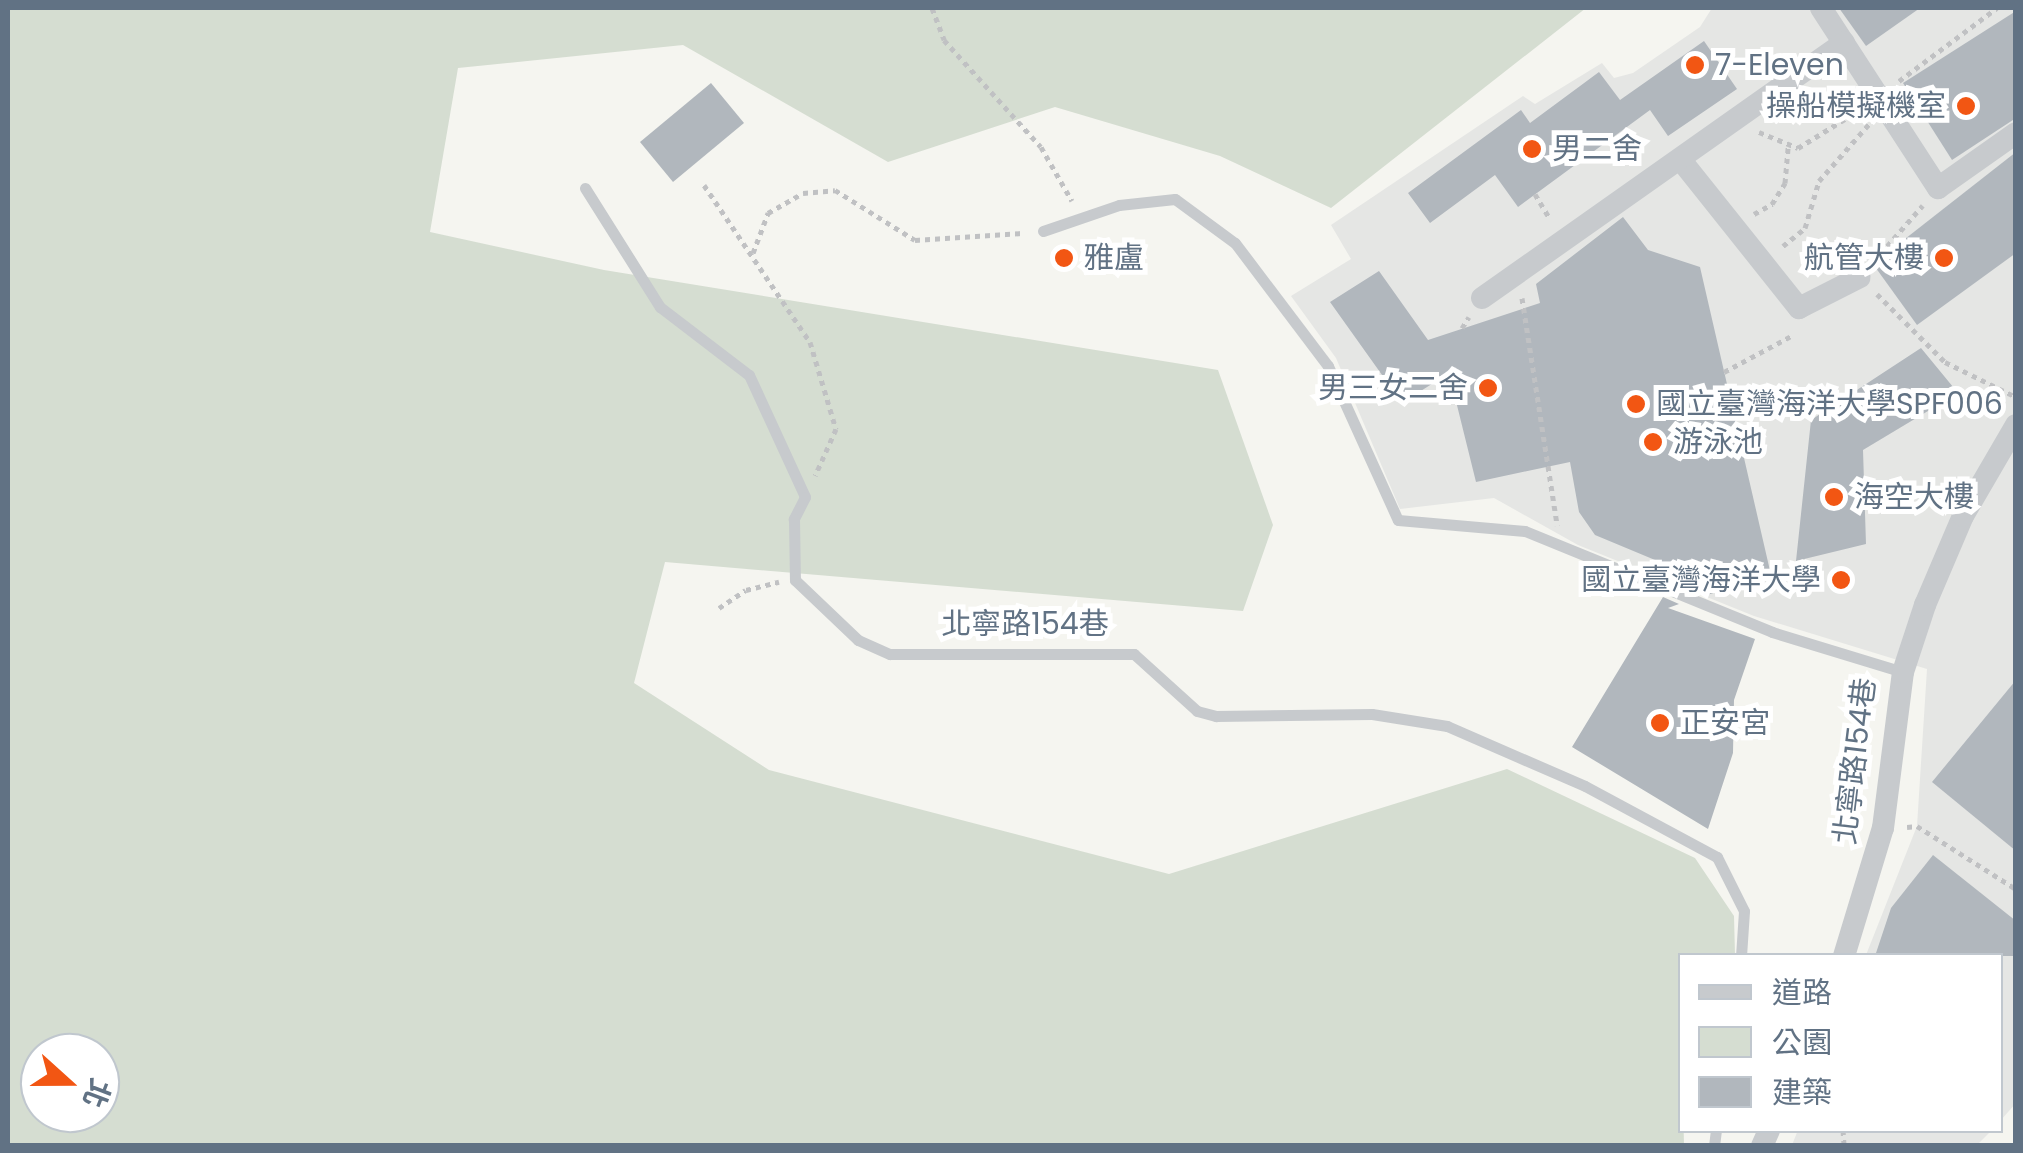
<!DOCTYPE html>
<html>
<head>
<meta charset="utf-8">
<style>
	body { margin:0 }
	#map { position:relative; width:2023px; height:1153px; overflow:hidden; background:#f5f5f0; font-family:Poppins,"Noto Sans TC",sans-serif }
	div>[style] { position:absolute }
	.built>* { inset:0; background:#e5e6e4 }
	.green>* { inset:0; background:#d5ddd1 }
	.building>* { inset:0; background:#b1b7bd }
	.path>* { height:5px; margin-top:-2.5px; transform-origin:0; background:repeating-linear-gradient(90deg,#c0c1c3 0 5px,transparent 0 10px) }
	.service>* { height:11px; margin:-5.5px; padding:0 5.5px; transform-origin:5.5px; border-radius:5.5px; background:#c7cacd }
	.minor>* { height:22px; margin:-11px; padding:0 11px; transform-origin:11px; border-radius:11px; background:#c7cacd }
	.dots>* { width:28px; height:28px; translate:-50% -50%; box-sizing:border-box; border:5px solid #fff; border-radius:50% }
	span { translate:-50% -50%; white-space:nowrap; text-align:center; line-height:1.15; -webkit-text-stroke:10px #fff; paint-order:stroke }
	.poi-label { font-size:30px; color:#617284 }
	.left { translate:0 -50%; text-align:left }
	.right { translate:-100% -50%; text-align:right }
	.street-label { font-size:30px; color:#617284 }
	.frame { position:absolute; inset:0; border:10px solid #617284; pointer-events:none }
	.legend { position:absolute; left:1678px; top:953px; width:325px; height:180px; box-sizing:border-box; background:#fff; border:2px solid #c0c7ce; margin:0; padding:12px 18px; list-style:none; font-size:30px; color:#617284 }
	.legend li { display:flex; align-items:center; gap:20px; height:50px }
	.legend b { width:50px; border:2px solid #c0c7ce }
	.north { position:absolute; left:20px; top:1033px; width:100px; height:100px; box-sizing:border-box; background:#fff; border:2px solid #c0c7ce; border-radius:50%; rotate:111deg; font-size:28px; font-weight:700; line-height:40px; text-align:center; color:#617284 }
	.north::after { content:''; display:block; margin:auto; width:35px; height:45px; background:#f25613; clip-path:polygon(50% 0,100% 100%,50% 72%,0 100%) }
</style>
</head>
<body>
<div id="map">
	<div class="built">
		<i style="clip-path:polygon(1712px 8px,2015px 8px,2016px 1103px,2001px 1120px,2000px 956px,1866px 955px,1917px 826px,1927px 669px,1754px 616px,1578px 545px,1494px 498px,1400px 509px,1336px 358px,1291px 296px,1351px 259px,1331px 225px,1523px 96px,1535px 104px,1602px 63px,1614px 78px,1633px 73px,1700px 27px)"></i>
		<i style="clip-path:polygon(1798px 1130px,1991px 1130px,1991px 1131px,1977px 1145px,1792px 1145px)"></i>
	</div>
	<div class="green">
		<i style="clip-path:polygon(evenodd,8px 8px,1586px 8px,1331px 208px,1220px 156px,1055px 107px,888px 162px,683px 45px,458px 68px,430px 232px,604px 270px,1218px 370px,1273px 525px,1243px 611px,665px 562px,634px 683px,769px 770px,1169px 874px,1507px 769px,1695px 858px,1734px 916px,1735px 955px,1680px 956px,1684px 1145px,8px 1145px,8px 8px,40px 1053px,100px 1053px,100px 1113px,40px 1113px,40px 1053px)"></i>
	</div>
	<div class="building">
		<i style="clip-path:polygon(1839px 8px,1920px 8px,1866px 46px)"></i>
		<i style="clip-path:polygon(2016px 11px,2016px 118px,1952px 160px,1903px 83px)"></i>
		<i style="clip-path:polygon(1704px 41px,1737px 89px,1668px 136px,1650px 110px,1518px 207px,1495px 175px,1430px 223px,1408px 193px,1521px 110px,1530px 123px,1599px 72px,1620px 100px)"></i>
		<i style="clip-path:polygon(711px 83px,744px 123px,673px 182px,640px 142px)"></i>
		<i style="clip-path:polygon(2016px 152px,2016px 253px,1917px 325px,1873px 264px)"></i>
		<i style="clip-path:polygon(1623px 217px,1648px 250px,1700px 267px,1771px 575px,1707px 595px,1672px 581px,1679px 570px,1595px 535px,1579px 512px,1570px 462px,1476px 482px,1449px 373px,1402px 403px,1330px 302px,1379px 271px,1428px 340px,1540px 303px,1536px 284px)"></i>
		<i style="clip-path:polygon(1921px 348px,1958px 393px,1863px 450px,1866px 544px,1796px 561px,1811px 420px)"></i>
		<i style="clip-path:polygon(1663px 597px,1679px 604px,1668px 608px,1755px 639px,1734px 700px,1733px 753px,1708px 829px,1572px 747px)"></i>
		<i style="clip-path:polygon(2016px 680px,2016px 851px,1932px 782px)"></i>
		<i style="clip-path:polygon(1933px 855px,2016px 921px,2016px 956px,1875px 956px,1891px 908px)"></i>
	</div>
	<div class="path">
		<i style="left:932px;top:8px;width:34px;rotate:69deg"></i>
		<i style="left:944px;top:40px;width:144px;rotate:47.8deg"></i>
		<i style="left:1041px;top:147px;width:62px;rotate:60.1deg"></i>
		<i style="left:1899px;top:81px;width:122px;rotate:-36.7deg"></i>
		<i style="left:1759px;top:132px;width:42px;rotate:22.3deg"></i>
		<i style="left:1798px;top:148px;width:70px;rotate:-31.7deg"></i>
		<i style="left:704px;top:185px;width:189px;rotate:56deg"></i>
		<i style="left:810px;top:342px;width:91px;rotate:73.4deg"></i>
		<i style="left:836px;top:429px;width:51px;rotate:114.1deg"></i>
		<i style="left:1535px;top:194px;width:29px;rotate:59deg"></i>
		<i style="left:1754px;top:214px;width:21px;rotate:-29deg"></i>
		<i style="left:1772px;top:204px;width:25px;rotate:-58deg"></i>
		<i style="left:1785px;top:183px;width:37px;rotate:-85deg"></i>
		<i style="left:1783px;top:246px;width:28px;rotate:-39deg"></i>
		<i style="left:1805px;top:228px;width:49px;rotate:-73.4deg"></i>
		<i style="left:1819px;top:181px;width:76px;rotate:-48.7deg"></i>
		<i style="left:753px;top:253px;width:43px;rotate:-69.4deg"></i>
		<i style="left:768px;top:213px;width:40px;rotate:-29.7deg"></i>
		<i style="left:803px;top:193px;width:32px;rotate:-5deg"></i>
		<i style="left:835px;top:190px;width:94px;rotate:32deg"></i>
		<i style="left:915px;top:240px;width:107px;rotate:-3.7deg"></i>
		<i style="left:1874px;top:261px;width:74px;rotate:-48.8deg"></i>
		<i style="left:1877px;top:294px;width:96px;rotate:45deg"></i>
		<i style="left:1945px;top:362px;width:79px;rotate:26.2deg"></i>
		<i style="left:1522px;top:298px;width:230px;rotate:81.2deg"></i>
		<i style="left:1462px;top:328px;width:13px;rotate:-58deg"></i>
		<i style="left:1724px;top:372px;width:78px;rotate:-28.2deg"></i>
		<i style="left:719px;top:608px;width:32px;rotate:-34deg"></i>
		<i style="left:746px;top:590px;width:34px;rotate:-14deg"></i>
		<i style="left:1907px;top:827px;width:10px;rotate:-6deg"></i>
		<i style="left:1917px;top:826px;width:117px;rotate:32.5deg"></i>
		<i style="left:1843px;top:1130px;width:16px;rotate:86deg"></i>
	</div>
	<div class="service">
		<i style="left:585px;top:188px;width:141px;rotate:57.8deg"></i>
		<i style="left:660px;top:307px;width:112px;rotate:37.4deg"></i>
		<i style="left:749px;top:375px;width:134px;rotate:65.3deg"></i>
		<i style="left:805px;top:497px;width:25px;rotate:117deg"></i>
		<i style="left:794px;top:519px;width:61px;rotate:89.1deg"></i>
		<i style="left:795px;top:580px;width:87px;rotate:43.6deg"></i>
		<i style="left:858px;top:640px;width:35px;rotate:24deg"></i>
		<i style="left:890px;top:654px;width:244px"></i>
		<i style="left:1134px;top:654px;width:85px;rotate:42.1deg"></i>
		<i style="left:1197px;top:711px;width:20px;rotate:15deg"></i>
		<i style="left:1216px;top:716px;width:156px;rotate:-0.7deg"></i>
		<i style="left:1372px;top:714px;width:76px;rotate:9.1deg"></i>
		<i style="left:1447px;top:726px;width:150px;rotate:23.5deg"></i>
		<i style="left:1585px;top:786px;width:150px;rotate:28.3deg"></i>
		<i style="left:1717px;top:857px;width:60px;rotate:63.4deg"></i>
		<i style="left:1744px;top:911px;width:45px;rotate:93.8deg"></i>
		<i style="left:1043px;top:231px;width:80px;rotate:-18.9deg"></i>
		<i style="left:1119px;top:205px;width:56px;rotate:-6.1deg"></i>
		<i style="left:1175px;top:199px;width:74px;rotate:36.3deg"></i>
		<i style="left:1235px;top:243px;width:154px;rotate:52.9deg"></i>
		<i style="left:1328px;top:366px;width:169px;rotate:65.6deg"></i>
		<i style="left:1398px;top:520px;width:127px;rotate:5deg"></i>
		<i style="left:1525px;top:531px;width:267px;rotate:22.2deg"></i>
		<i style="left:1772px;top:632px;width:137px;rotate:17deg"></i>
		<i style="left:1714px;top:1146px;width:16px;rotate:-83deg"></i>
	</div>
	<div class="minor">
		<i style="left:1821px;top:8px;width:215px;rotate:57deg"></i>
		<i style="left:1938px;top:188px;width:95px;rotate:-35.2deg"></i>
		<i style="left:1680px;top:159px;width:191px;rotate:51.4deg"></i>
		<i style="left:1799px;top:308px;width:68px;rotate:-26.9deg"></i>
		<i style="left:1482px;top:298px;width:443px;rotate:-35.2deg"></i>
		<i style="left:1844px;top:956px;width:134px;rotate:-73.1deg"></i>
		<i style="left:1883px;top:828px;width:157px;rotate:-82.7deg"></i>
		<i style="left:1903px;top:672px;width:71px;rotate:-71.8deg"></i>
		<i style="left:1925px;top:605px;width:97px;rotate:-66.9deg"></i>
		<i style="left:1963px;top:516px;width:105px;rotate:-59.8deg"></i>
		<i style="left:1762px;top:1146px;width:17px;rotate:-66deg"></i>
	</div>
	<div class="dots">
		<i style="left:1695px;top:65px;background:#f25613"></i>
		<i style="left:1966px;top:106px;background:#f25613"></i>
		<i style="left:1532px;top:149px;background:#f25613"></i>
		<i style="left:1064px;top:258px;background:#f25613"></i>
		<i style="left:1944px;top:258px;background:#f25613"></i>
		<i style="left:1488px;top:388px;background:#f25613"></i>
		<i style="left:1636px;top:404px;background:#f25613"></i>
		<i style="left:1653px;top:442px;background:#f25613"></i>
		<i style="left:1834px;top:497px;background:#f25613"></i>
		<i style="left:1841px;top:580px;background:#f25613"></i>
		<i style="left:1660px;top:723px;background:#f25613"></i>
	</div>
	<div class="poi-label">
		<span class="left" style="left:1715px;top:65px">7-Eleven</span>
		<span class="right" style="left:1946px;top:106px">操船模擬機室</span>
		<span class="left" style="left:1552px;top:149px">男二舍</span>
		<span class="left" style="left:1084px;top:258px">雅盧</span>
		<span class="right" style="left:1924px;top:258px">航管大樓</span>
		<span class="right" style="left:1468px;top:388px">男三女二舍</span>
		<span class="left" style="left:1656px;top:404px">國立臺灣海洋大學SPF006</span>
		<span class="left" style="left:1673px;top:442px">游泳池</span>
		<span class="left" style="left:1854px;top:497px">海空大樓</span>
		<span class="right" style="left:1821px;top:580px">國立臺灣海洋大學</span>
		<span class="left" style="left:1680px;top:723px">正安宮</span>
	</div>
	<div class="street-label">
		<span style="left:1025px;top:624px">北寧路154巷</span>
		<span style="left:1855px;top:761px;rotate:-83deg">北寧路154巷</span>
	</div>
	<div class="frame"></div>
	<ul class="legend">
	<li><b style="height:12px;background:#c7cacd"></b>道路</li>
	<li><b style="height:28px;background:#d5ddd1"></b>公園</li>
	<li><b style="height:28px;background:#b1b7bd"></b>建築</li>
	</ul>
	<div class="north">北</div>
</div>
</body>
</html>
